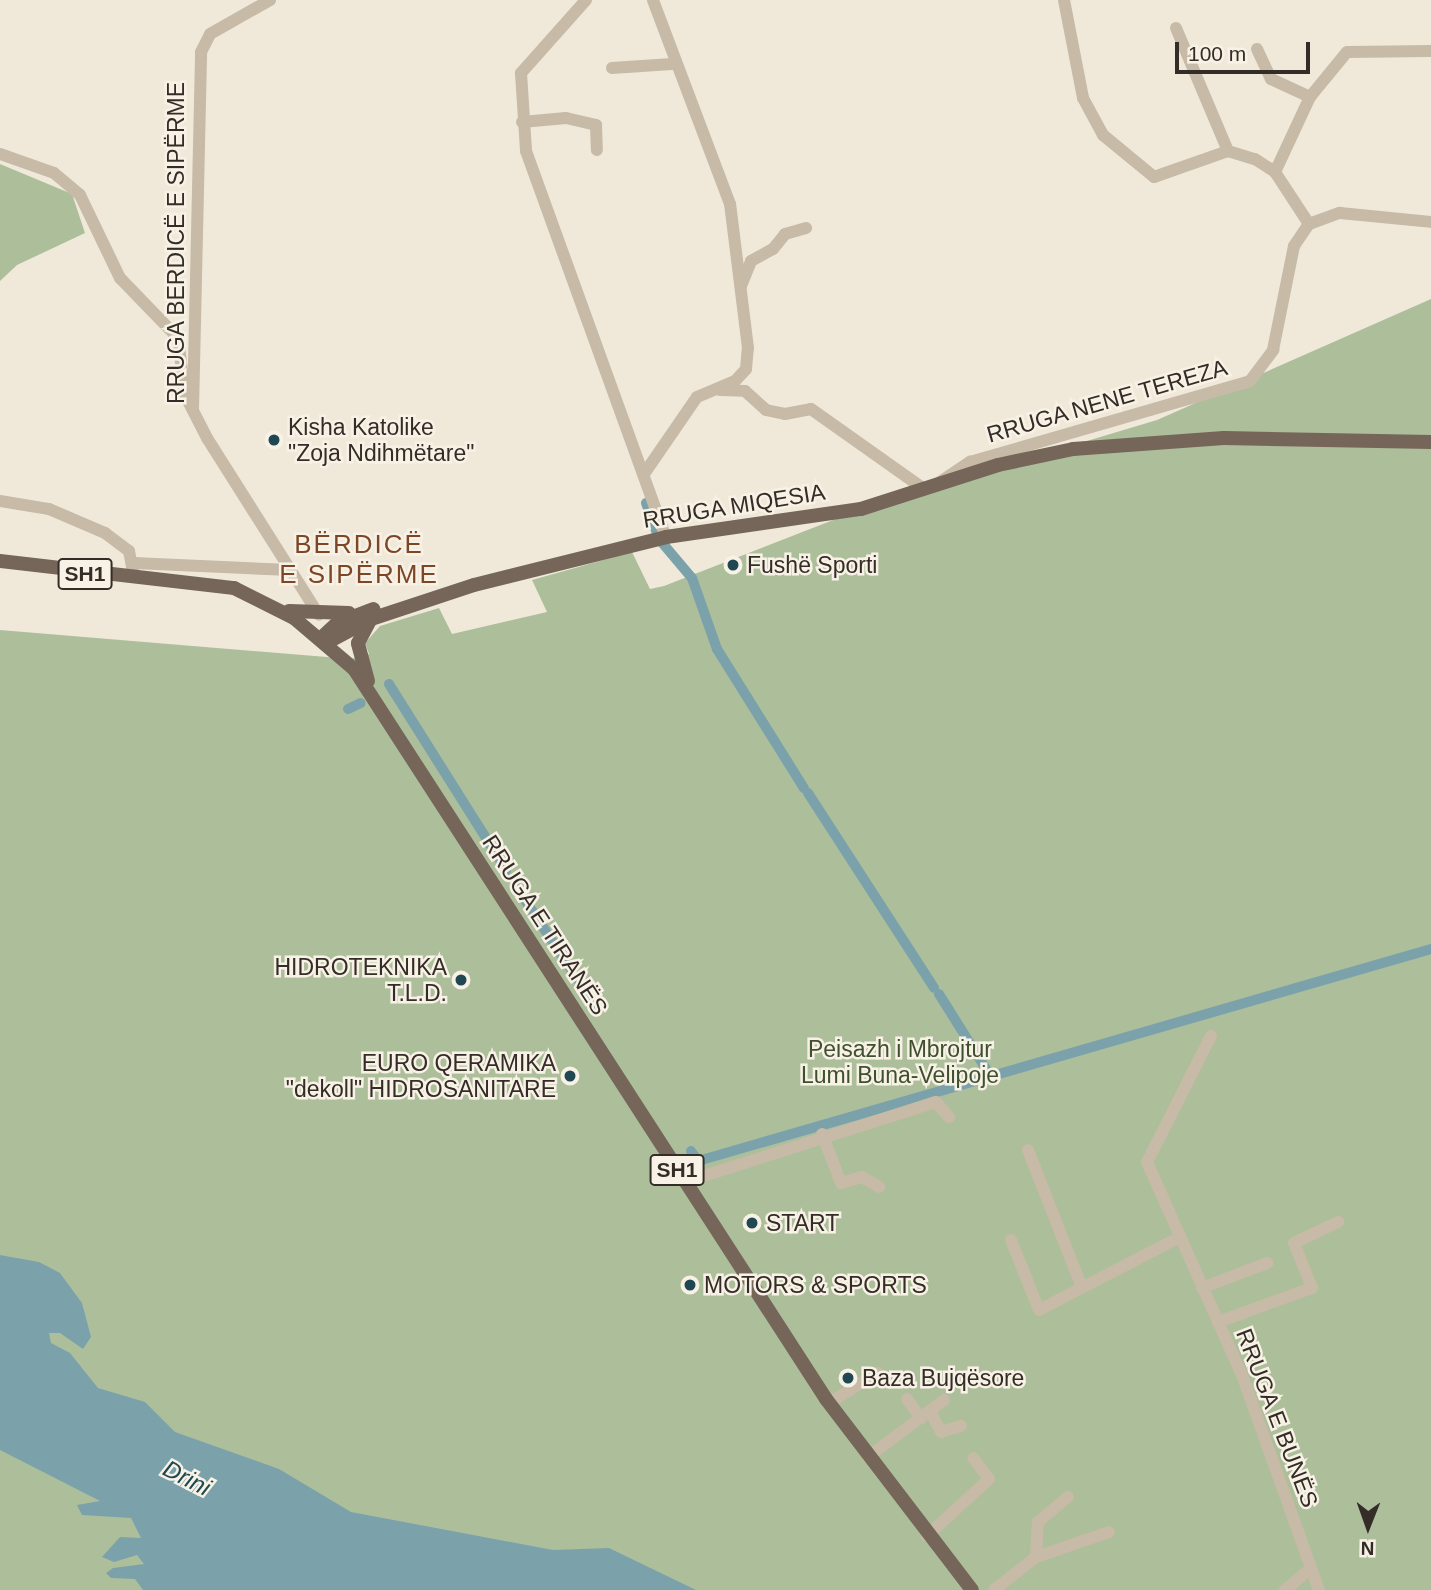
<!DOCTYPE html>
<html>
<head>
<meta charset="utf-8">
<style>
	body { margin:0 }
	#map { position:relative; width:1431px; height:1590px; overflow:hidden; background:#f0e9da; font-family:Arial,sans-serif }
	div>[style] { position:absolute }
	.green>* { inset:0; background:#adbe9b }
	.water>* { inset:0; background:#7ba2ab }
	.canal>* { height:10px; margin:-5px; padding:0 5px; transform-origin:5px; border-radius:5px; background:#7ba2ab }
	.minor>* { height:12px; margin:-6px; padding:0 6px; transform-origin:6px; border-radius:6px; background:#c7baa7 }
	.major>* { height:14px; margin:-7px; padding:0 7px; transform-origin:7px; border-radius:7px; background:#756659 }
	.dots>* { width:19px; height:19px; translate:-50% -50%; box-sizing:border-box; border:4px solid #f8f2e6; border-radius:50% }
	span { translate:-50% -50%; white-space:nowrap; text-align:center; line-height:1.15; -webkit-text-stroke:5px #f8f2e6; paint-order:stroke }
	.shield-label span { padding:2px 5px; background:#f8f2e6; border:2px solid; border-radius:5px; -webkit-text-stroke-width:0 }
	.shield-label { font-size:21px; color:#342d27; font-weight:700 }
	.street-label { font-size:23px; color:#342d27 }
	.poi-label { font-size:23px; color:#342d27 }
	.left { translate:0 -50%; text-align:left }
	.right { translate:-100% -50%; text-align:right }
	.park-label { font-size:23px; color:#3e502d }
	.water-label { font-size:24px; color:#204852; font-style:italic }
	.quarter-label { font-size:26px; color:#7d4726; letter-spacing:2px }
	.north { position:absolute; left:1333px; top:1492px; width:70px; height:70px; -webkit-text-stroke:5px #f8f2e6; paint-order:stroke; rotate:181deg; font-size:19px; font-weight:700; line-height:28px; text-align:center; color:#342d27 }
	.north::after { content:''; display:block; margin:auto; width:24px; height:32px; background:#342d27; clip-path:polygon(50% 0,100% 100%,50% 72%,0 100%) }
	.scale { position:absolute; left:1175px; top:42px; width:135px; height:32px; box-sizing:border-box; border:4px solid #342d27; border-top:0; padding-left:9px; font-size:21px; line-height:24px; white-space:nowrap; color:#342d27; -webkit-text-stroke:5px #f8f2e6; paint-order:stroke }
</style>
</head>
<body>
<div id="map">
	<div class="green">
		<i style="clip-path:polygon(0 164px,72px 194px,85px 233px,17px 265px,0 281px)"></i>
		<i style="clip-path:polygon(1431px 299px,1431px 1590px,0 1590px,0 630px,351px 659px,369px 654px,365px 643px,380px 626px,439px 608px,452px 634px,547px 612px,532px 580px,632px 552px,650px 589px,664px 586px,864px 508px,1157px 420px)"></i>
	</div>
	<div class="water">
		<i style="clip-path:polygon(0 1255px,39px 1262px,60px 1273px,82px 1303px,91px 1337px,83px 1349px,60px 1333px,49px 1333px,51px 1343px,70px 1353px,98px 1388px,145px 1402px,175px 1432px,279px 1469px,351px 1512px,553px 1550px,609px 1548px,696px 1590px,143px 1590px,135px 1579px,111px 1578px,106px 1573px,113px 1568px,144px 1564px,137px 1555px,114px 1562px,102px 1557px,120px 1537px,141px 1538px,131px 1518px,82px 1515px,77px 1505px,100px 1501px,0 1450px)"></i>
	</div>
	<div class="canal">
		<i style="left:646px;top:503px;width:38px;rotate:70deg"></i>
		<i style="left:659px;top:539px;width:51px;rotate:49.8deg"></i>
		<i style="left:692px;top:578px;width:75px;rotate:70.6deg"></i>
		<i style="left:717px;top:649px;width:164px;rotate:58deg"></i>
		<i style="left:389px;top:684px;width:220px;rotate:57.8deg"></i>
		<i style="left:348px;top:709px;width:14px;rotate:-25deg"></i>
		<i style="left:808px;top:793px;width:232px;rotate:57.1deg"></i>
		<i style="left:517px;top:888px;width:143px;rotate:56.4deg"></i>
		<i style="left:939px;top:994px;width:102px;rotate:57.9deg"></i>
		<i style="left:691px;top:1151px;width:12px;rotate:55deg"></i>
		<i style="left:698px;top:1161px;width:763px;rotate:-16.13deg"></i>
	</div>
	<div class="minor">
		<i style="left:586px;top:0;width:98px;rotate:131.7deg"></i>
		<i style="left:521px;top:73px;width:78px;rotate:86.3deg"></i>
		<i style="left:526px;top:151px;width:411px;rotate:70.1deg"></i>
		<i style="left:1064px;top:0;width:100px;rotate:79deg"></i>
		<i style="left:1083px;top:98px;width:42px;rotate:61.6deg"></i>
		<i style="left:1103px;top:135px;width:66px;rotate:39.5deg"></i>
		<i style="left:1154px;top:177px;width:78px;rotate:-19.4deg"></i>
		<i style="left:1228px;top:151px;width:28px;rotate:17deg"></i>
		<i style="left:1255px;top:159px;width:24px;rotate:33deg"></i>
		<i style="left:1275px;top:172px;width:62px;rotate:56.8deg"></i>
		<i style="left:1176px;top:28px;width:134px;rotate:67.1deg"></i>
		<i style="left:1257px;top:49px;width:33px;rotate:65deg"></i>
		<i style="left:1271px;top:79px;width:43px;rotate:24.8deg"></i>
		<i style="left:1310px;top:97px;width:83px;rotate:115deg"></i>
		<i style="left:612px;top:68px;width:60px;rotate:-3.8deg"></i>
		<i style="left:1310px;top:97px;width:58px;rotate:-50.6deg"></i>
		<i style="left:1347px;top:52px;width:84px;rotate:-0.7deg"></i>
		<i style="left:522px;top:122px;width:44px;rotate:-5.2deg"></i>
		<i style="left:566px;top:118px;width:31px;rotate:13deg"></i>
		<i style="left:596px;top:125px;width:25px;rotate:88deg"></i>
		<i style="left:0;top:154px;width:57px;rotate:19.4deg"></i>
		<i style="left:54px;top:173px;width:34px;rotate:40deg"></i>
		<i style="left:80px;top:195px;width:92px;rotate:64.3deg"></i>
		<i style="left:120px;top:278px;width:83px;rotate:46deg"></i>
		<i style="left:178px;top:338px;width:57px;rotate:83deg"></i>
		<i style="left:185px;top:395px;width:48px;rotate:62.9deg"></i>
		<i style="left:207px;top:438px;width:209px;rotate:57.7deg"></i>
		<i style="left:741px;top:286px;width:27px;rotate:-68deg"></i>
		<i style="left:751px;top:261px;width:25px;rotate:-29deg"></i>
		<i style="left:773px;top:249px;width:19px;rotate:-51deg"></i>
		<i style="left:785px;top:234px;width:22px;rotate:-16deg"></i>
		<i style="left:720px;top:390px;width:25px;rotate:2deg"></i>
		<i style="left:745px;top:391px;width:28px;rotate:42deg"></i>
		<i style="left:766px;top:410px;width:19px;rotate:12deg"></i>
		<i style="left:785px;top:414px;width:26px;rotate:-11deg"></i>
		<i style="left:811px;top:409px;width:138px;rotate:35.3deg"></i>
		<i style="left:193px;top:410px;width:358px;rotate:-88.7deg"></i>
		<i style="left:201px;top:52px;width:20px;rotate:-63deg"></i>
		<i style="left:210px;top:34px;width:69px;rotate:-29.5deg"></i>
		<i style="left:644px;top:474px;width:93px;rotate:-55.5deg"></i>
		<i style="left:697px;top:397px;width:41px;rotate:-22.8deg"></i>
		<i style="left:735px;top:381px;width:16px;rotate:-47deg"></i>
		<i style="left:746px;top:369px;width:21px;rotate:-85deg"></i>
		<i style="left:748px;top:348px;width:145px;rotate:-97.1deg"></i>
		<i style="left:730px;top:204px;width:218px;rotate:-110.7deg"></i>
		<i style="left:937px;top:484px;width:40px;rotate:-34deg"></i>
		<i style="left:970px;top:462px;width:291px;rotate:-16.1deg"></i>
		<i style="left:1250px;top:381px;width:39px;rotate:-53deg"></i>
		<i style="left:1273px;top:350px;width:106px;rotate:-78.6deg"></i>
		<i style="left:1294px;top:246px;width:27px;rotate:-56deg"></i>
		<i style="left:1309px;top:224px;width:33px;rotate:-20deg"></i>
		<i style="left:1340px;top:213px;width:91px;rotate:5.6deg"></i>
		<i style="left:0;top:501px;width:50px;rotate:9.3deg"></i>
		<i style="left:49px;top:509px;width:61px;rotate:23.2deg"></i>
		<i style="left:105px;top:533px;width:30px;rotate:37deg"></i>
		<i style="left:129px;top:551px;width:25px;rotate:79deg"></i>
		<i style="left:134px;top:563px;width:156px;rotate:2.6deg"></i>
		<i style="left:1211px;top:1036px;width:141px;rotate:116.9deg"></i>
		<i style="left:1147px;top:1162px;width:233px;rotate:66deg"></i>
		<i style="left:1242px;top:1375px;width:228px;rotate:70.3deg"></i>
		<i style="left:822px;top:1134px;width:53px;rotate:68.8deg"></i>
		<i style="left:841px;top:1183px;width:22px;rotate:-16deg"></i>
		<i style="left:862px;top:1177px;width:20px;rotate:30deg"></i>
		<i style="left:1028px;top:1150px;width:148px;rotate:68.6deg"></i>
		<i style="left:685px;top:1182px;width:263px;rotate:-17.7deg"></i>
		<i style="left:936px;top:1102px;width:20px;rotate:49deg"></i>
		<i style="left:1011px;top:1240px;width:75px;rotate:68.2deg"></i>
		<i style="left:1039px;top:1310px;width:157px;rotate:-27.4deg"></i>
		<i style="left:1202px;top:1288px;width:70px;rotate:-21deg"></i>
		<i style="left:1218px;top:1322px;width:100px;rotate:-19.9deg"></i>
		<i style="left:1312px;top:1288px;width:48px;rotate:-111.8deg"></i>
		<i style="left:1294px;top:1243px;width:49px;rotate:-25.5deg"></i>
		<i style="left:907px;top:1399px;width:24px;rotate:54deg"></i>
		<i style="left:829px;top:1403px;width:57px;rotate:-32deg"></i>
		<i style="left:930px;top:1411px;width:24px;rotate:62deg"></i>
		<i style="left:941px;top:1432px;width:21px;rotate:-17deg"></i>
		<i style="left:868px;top:1457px;width:95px;rotate:-36.9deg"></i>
		<i style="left:927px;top:1536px;width:84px;rotate:-42.6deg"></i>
		<i style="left:989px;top:1479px;width:26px;rotate:-127deg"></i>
		<i style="left:1036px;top:1557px;width:35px;rotate:-87deg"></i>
		<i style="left:1038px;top:1522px;width:39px;rotate:-40deg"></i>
		<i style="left:994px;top:1590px;width:53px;rotate:-38.2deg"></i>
		<i style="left:1036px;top:1557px;width:77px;rotate:-18.9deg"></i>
		<i style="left:1285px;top:1590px;width:34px;rotate:-40deg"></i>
	</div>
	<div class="major">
		<i style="left:0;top:561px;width:236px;rotate:6.6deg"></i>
		<i style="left:234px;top:588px;width:67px;rotate:26.6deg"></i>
		<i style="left:294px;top:618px;width:79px;rotate:40.4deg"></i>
		<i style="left:354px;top:669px;width:869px;rotate:57.11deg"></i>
		<i style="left:826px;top:1399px;width:240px;rotate:52.6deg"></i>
		<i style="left:289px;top:611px;width:60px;rotate:1.9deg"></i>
		<i style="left:321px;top:638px;width:22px;rotate:-43deg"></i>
		<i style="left:337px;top:623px;width:39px;rotate:-21deg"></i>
		<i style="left:326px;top:643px;width:51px;rotate:-28.1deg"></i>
		<i style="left:371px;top:619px;width:108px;rotate:-18.3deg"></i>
		<i style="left:474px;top:585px;width:198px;rotate:-14deg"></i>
		<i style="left:666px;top:537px;width:197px;rotate:-8.2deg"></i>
		<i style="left:861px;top:509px;width:144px;rotate:-17.8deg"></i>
		<i style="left:998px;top:465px;width:77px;rotate:-12deg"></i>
		<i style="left:1073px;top:449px;width:151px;rotate:-4.2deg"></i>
		<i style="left:1224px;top:438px;width:207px;rotate:1.1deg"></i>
		<i style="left:368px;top:681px;width:39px;rotate:-105deg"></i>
		<i style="left:358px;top:643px;width:27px;rotate:-62deg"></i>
	</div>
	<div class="dots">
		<i style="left:274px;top:440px;background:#204852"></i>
		<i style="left:733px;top:565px;background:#204852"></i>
		<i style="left:461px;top:980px;background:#204852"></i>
		<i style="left:570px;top:1076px;background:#204852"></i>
		<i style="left:752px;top:1223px;background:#204852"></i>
		<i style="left:690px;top:1285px;background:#204852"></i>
		<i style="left:848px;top:1378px;background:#204852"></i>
	</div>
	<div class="shield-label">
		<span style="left:85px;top:574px">SH1</span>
		<span style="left:677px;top:1170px">SH1</span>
	</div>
	<div class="street-label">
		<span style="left:176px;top:243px;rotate:-90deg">RRUGA BERDICË E SIPËRME</span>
		<span style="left:1107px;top:401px;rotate:-16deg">RRUGA NENE TEREZA</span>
		<span style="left:734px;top:506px;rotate:-9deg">RRUGA MIQESIA</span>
		<span style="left:545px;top:925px;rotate:57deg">RRUGA E TIRANËS</span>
		<span style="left:1277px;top:1418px;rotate:69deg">RRUGA E BUNËS</span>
	</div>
	<div class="poi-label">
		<span class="left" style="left:288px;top:440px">Kisha Katolike<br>"Zoja Ndihmëtare"</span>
		<span class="left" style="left:747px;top:565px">Fushë Sporti</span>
		<span class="right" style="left:447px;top:980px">HIDROTEKNIKA<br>T.L.D.</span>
		<span class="right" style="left:556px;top:1076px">EURO QERAMIKA<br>"dekoll" HIDROSANITARE</span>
		<span class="left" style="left:766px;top:1223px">START</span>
		<span class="left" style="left:704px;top:1285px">MOTORS &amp; SPORTS</span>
		<span class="left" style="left:862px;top:1378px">Baza Bujqësore</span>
	</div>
	<div class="park-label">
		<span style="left:900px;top:1062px">Peisazh i Mbrojtur<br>Lumi Buna-Velipoje</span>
	</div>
	<div class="water-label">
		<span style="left:187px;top:1478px;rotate:27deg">Drini</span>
	</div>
	<div class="quarter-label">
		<span style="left:359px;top:560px">BËRDICË<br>E SIPËRME</span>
	</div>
	<div class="north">N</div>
	<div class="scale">100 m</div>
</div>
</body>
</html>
